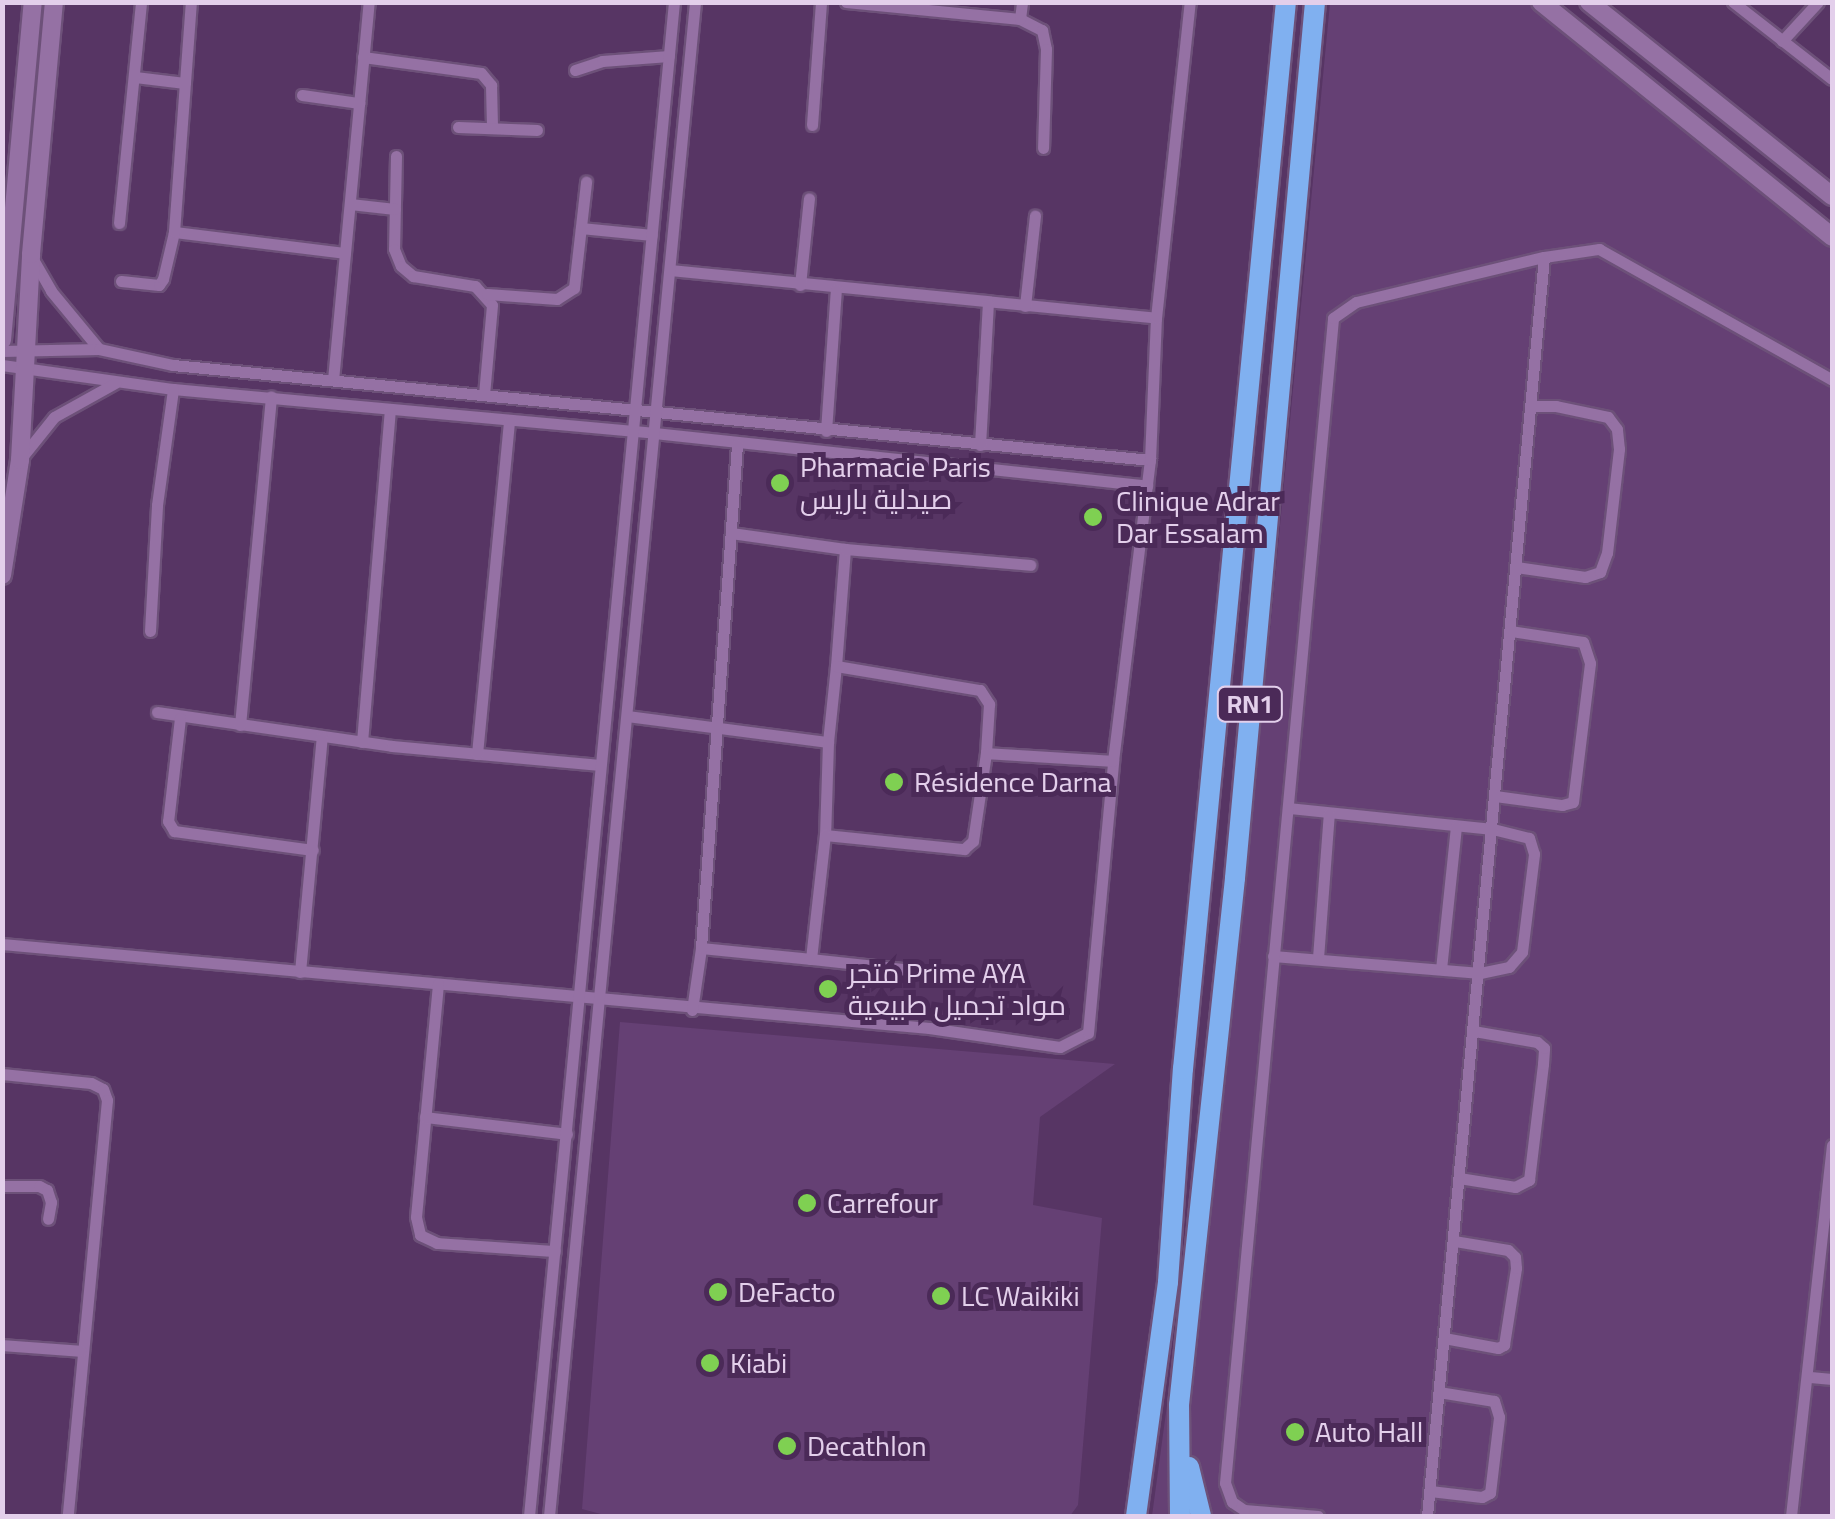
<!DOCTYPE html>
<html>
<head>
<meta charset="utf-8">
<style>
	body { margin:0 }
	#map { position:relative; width:1835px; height:1519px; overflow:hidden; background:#573564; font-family:Georgia,Cairo,serif }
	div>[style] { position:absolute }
	.built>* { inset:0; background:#654074 }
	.roads { filter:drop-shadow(2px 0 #6d5179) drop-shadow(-2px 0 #6d5179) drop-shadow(0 2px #6d5179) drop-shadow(0 -2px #6d5179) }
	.street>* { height:11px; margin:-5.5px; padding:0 5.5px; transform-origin:5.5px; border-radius:5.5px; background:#9571a4 }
	.secondary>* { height:18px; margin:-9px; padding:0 9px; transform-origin:9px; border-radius:9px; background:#9571a4 }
	.highway>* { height:20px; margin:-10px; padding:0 10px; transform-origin:10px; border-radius:10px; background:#80b0f0 }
	.dots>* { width:28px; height:28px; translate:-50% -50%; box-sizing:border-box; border:5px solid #4b2a58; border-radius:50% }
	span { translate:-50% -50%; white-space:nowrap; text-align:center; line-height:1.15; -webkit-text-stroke:10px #4b2a58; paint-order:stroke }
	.shield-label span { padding:2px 8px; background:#4b2a58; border:2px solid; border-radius:8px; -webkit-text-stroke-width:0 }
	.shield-label { font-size:25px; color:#e3cfeb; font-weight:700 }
	.poi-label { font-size:28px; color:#e3cfeb }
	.left { translate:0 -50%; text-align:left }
	.frame { position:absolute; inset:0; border:5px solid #e3cfeb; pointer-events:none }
</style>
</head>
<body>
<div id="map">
	<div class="built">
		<i style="clip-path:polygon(1330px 3px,1539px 3px,1832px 233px,1832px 1516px,1152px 1516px,1266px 672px)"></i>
		<i style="clip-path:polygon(620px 1022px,1115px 1064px,1040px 1117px,1033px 1205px,1102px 1218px,1078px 1505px,1070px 1516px,608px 1516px,582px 1509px)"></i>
	</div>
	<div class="roads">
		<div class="street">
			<i style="left:846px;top:2px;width:175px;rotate:5.6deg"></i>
			<i style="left:1020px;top:19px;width:25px;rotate:27deg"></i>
			<i style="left:1042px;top:30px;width:19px;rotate:78deg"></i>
			<i style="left:1046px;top:49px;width:99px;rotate:91.7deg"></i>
			<i style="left:1733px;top:2px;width:125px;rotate:37.9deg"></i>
			<i style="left:1020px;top:19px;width:17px;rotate:-83deg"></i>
			<i style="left:1782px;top:41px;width:53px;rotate:-47.3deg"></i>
			<i style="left:363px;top:57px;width:119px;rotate:7.7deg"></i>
			<i style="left:481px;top:73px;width:16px;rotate:50deg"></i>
			<i style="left:491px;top:85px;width:42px;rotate:88.6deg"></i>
			<i style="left:575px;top:70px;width:28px;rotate:-18deg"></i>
			<i style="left:602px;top:61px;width:67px;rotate:-4.3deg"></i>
			<i style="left:135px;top:77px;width:50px;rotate:6.8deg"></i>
			<i style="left:302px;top:95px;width:58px;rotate:8deg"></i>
			<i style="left:812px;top:125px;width:123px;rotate:-85.8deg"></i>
			<i style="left:458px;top:127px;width:79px;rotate:2.2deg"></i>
			<i style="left:396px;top:156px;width:93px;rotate:91.2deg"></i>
			<i style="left:394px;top:249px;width:18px;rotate:68deg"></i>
			<i style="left:401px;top:266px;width:16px;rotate:40deg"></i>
			<i style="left:413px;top:276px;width:63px;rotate:9.2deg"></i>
			<i style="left:475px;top:286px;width:25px;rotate:48deg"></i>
			<i style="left:492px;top:305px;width:90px;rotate:95.1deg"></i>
			<i style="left:350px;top:204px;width:45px;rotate:6.3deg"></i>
			<i style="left:119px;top:223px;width:222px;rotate:-84.3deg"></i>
			<i style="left:581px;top:228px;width:71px;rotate:5.6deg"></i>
			<i style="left:174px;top:232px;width:172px;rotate:7deg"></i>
			<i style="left:34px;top:261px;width:34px;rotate:60deg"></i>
			<i style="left:51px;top:291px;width:75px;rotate:50.4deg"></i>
			<i style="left:670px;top:270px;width:488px;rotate:5.6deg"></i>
			<i style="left:121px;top:281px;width:38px;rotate:6deg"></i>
			<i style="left:159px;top:285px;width:7px;rotate:-56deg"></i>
			<i style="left:163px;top:279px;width:48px;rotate:-76.8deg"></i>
			<i style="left:174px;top:232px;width:231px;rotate:-85.8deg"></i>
			<i style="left:800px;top:285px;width:87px;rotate:-84.1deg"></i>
			<i style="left:487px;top:294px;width:70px;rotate:4.1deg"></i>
			<i style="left:557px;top:299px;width:20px;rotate:-33deg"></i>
			<i style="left:574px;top:288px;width:107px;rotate:-83.5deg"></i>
			<i style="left:1025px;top:306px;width:91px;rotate:-83.7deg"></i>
			<i style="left:2px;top:351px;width:97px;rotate:-1.2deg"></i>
			<i style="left:99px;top:349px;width:76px;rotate:12.2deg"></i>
			<i style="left:173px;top:365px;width:982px;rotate:5.55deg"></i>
			<i style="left:2px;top:365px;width:173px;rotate:8deg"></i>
			<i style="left:173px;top:389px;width:484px;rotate:5.2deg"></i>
			<i style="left:655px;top:433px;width:495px;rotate:6.1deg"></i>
			<i style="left:333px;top:380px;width:380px;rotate:-84.6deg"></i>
			<i style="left:826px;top:431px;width:142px;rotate:-86deg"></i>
			<i style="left:980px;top:445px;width:141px;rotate:-86.8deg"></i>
			<i style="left:22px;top:457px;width:51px;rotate:-51.3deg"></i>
			<i style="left:54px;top:417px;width:70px;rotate:-29.1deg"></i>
			<i style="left:731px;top:533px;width:115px;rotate:8deg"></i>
			<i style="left:845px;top:549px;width:117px;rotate:94.4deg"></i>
			<i style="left:845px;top:549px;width:186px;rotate:4.9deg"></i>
			<i style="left:1516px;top:567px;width:70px;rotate:8.2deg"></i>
			<i style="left:1585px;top:577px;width:16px;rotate:-18deg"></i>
			<i style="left:1600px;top:572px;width:20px;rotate:-70deg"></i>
			<i style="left:1607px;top:553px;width:105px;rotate:-83.4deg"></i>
			<i style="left:1619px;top:449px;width:20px;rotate:-96deg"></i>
			<i style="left:1617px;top:429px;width:15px;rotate:-127deg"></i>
			<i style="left:1608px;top:417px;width:53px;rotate:-168.1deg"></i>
			<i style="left:1556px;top:406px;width:26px;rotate:180deg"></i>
			<i style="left:150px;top:631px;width:126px;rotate:-86.8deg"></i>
			<i style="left:157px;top:505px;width:117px;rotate:-82.1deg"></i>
			<i style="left:157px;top:712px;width:237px;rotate:8.2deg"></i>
			<i style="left:392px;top:746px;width:209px;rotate:5.2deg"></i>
			<i style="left:627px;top:716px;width:203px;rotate:7.4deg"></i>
			<i style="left:828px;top:742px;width:76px;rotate:-84deg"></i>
			<i style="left:836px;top:666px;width:146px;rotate:9.5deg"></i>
			<i style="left:980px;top:690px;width:17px;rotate:57deg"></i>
			<i style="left:989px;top:704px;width:49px;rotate:93.5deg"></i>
			<i style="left:986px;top:753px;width:127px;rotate:3.6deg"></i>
			<i style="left:180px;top:718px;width:104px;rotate:96.6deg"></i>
			<i style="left:168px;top:821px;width:12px;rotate:59deg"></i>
			<i style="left:174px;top:831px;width:140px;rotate:7.8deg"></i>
			<i style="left:240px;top:725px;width:330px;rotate:-84.6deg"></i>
			<i style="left:362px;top:742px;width:334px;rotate:-85.2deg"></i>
			<i style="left:828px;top:742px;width:93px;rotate:91.8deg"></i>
			<i style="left:825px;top:835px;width:140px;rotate:5.8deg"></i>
			<i style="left:964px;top:849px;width:12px;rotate:-42deg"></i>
			<i style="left:973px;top:841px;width:89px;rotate:-81.6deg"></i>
			<i style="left:477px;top:754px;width:335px;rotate:-84.5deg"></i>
			<i style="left:1495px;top:796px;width:68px;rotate:7.7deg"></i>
			<i style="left:1562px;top:805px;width:11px;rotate:-15deg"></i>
			<i style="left:1573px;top:802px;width:140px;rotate:-83deg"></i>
			<i style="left:1590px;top:663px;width:22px;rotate:-108deg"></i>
			<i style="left:1583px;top:642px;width:74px;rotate:-171.4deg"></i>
			<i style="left:2px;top:944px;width:931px;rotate:5.18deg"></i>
			<i style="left:929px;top:1028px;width:132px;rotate:8.3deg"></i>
			<i style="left:1060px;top:1047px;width:31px;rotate:-27deg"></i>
			<i style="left:1088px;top:1033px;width:273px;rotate:-84.7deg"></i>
			<i style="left:1113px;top:761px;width:303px;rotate:-83deg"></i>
			<i style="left:1150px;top:460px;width:142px;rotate:-87.6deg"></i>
			<i style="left:1156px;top:318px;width:318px;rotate:-83.9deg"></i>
			<i style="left:701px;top:948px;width:111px;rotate:5.7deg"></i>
			<i style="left:811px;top:959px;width:125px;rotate:-83.6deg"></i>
			<i style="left:1273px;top:956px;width:208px;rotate:4.7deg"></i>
			<i style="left:1480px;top:973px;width:30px;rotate:-12deg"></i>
			<i style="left:1509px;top:967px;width:20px;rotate:-49deg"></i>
			<i style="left:1522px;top:952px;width:99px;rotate:-83deg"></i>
			<i style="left:1534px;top:854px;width:17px;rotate:-107deg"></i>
			<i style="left:1529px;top:838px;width:38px;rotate:-166deg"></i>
			<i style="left:1492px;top:829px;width:205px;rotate:-174.1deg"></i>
			<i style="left:1318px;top:958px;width:145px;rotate:-85.7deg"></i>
			<i style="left:811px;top:959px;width:149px;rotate:6.2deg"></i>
			<i style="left:1441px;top:969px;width:144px;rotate:-84deg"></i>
			<i style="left:300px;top:972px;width:236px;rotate:-84.7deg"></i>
			<i style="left:438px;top:984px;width:234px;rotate:95.4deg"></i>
			<i style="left:416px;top:1217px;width:18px;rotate:77deg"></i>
			<i style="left:420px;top:1235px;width:19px;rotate:25deg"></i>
			<i style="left:437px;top:1243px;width:118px;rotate:3.9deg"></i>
			<i style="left:692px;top:1010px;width:63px;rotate:-81.7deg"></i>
			<i style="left:701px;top:948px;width:505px;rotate:-85.91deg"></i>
			<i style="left:2px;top:1074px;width:89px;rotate:5.8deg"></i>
			<i style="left:91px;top:1083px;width:13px;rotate:27deg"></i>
			<i style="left:103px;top:1089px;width:12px;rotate:70deg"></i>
			<i style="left:107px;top:1100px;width:418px;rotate:95.4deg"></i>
			<i style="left:425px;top:1117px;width:143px;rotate:6.8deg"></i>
			<i style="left:1459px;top:1178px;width:57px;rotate:9.1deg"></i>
			<i style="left:1515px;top:1187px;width:16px;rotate:-27deg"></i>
			<i style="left:1529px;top:1180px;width:117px;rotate:-83.1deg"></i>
			<i style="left:1543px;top:1064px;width:16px;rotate:-86deg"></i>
			<i style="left:1544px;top:1048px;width:9px;rotate:-139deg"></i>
			<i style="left:1537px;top:1042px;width:65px;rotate:-170.2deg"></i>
			<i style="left:2px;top:1186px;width:37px"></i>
			<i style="left:39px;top:1186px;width:9px;rotate:27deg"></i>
			<i style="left:47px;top:1190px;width:13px;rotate:72deg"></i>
			<i style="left:51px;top:1202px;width:17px;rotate:100deg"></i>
			<i style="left:1444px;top:1338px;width:55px;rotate:10.5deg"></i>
			<i style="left:1498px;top:1348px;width:7px;rotate:-27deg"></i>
			<i style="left:1504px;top:1345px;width:78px;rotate:-81.1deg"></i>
			<i style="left:1516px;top:1268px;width:11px;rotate:-95deg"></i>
			<i style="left:1515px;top:1257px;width:10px;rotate:-135deg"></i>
			<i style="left:1508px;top:1250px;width:55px;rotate:-170.5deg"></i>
			<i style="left:2px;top:1345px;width:79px;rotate:4.3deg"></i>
			<i style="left:1810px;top:1377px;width:22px;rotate:5deg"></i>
			<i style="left:1430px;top:1491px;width:52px;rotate:6.6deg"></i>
			<i style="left:1482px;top:1497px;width:9px;rotate:-27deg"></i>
			<i style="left:1490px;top:1493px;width:77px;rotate:-83.2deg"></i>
			<i style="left:1499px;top:1417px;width:17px;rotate:-107deg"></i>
			<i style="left:1494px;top:1401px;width:56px;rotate:-170.7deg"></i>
			<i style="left:529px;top:1516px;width:1521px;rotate:-84.53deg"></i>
			<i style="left:549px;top:1516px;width:1521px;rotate:-84.49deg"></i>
			<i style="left:1318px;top:1516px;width:74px;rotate:-175.4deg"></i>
			<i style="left:1244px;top:1510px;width:14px;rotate:-146deg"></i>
			<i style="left:1232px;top:1502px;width:20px;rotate:-110deg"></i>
			<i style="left:1225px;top:1483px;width:1170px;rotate:-84.7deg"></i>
			<i style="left:1333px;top:318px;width:28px;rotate:-35deg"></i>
			<i style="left:1356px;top:302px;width:193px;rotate:-13.5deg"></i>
			<i style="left:1544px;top:257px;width:56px;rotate:-8.3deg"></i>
			<i style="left:1599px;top:249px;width:267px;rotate:29.3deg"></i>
			<i style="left:1427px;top:1516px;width:1264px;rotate:-84.69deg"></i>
			<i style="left:1791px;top:1516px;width:373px;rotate:-83.7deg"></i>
		</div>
		<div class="secondary">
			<i style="left:1541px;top:2px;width:374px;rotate:38.9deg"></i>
			<i style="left:1589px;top:2px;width:311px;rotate:38.6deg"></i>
			<i style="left:2px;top:340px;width:339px;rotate:-84.8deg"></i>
			<i style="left:2px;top:575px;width:116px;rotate:-81.1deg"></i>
			<i style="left:20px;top:460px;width:206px;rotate:-86.9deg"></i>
			<i style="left:31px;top:254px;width:253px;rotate:-84.8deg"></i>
		</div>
		<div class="highway">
			<i style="left:1189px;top:1467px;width:50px;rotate:76.2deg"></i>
			<i style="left:1136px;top:1516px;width:236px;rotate:-82.2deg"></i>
			<i style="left:1168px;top:1282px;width:214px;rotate:-86deg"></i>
			<i style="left:1183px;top:1069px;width:1072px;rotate:-84.49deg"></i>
			<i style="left:1180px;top:1516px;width:111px;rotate:-90.5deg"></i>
			<i style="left:1179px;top:1405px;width:530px;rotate:-83.93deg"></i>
			<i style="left:1235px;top:878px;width:880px;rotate:-84.78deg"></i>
		</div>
	</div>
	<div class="dots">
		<i style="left:780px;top:483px;background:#7fd052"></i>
		<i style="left:1093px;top:517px;background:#7fd052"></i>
		<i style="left:894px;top:782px;background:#7fd052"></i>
		<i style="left:828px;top:989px;background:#7fd052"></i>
		<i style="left:807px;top:1203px;background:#7fd052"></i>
		<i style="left:718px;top:1292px;background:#7fd052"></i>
		<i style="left:941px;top:1296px;background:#7fd052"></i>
		<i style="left:710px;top:1363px;background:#7fd052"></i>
		<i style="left:1295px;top:1432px;background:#7fd052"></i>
		<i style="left:787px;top:1446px;background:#7fd052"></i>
	</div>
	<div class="shield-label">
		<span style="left:1250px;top:704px">RN1</span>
	</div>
	<div class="poi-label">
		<span class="left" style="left:800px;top:483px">Pharmacie Paris<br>صيدلية باريس</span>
		<span class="left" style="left:1116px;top:517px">Clinique Adrar<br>Dar Essalam</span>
		<span class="left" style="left:914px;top:782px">Résidence Darna</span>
		<span class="left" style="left:848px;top:989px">متجر Prime AYA<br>مواد تجميل طبيعية</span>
		<span class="left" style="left:827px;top:1203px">Carrefour</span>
		<span class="left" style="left:738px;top:1292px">DeFacto</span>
		<span class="left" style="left:961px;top:1296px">LC Waikiki</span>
		<span class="left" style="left:730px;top:1363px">Kiabi</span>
		<span class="left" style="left:1315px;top:1432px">Auto Hall</span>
		<span class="left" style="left:807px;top:1446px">Decathlon</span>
	</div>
	<div class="frame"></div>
</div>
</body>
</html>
